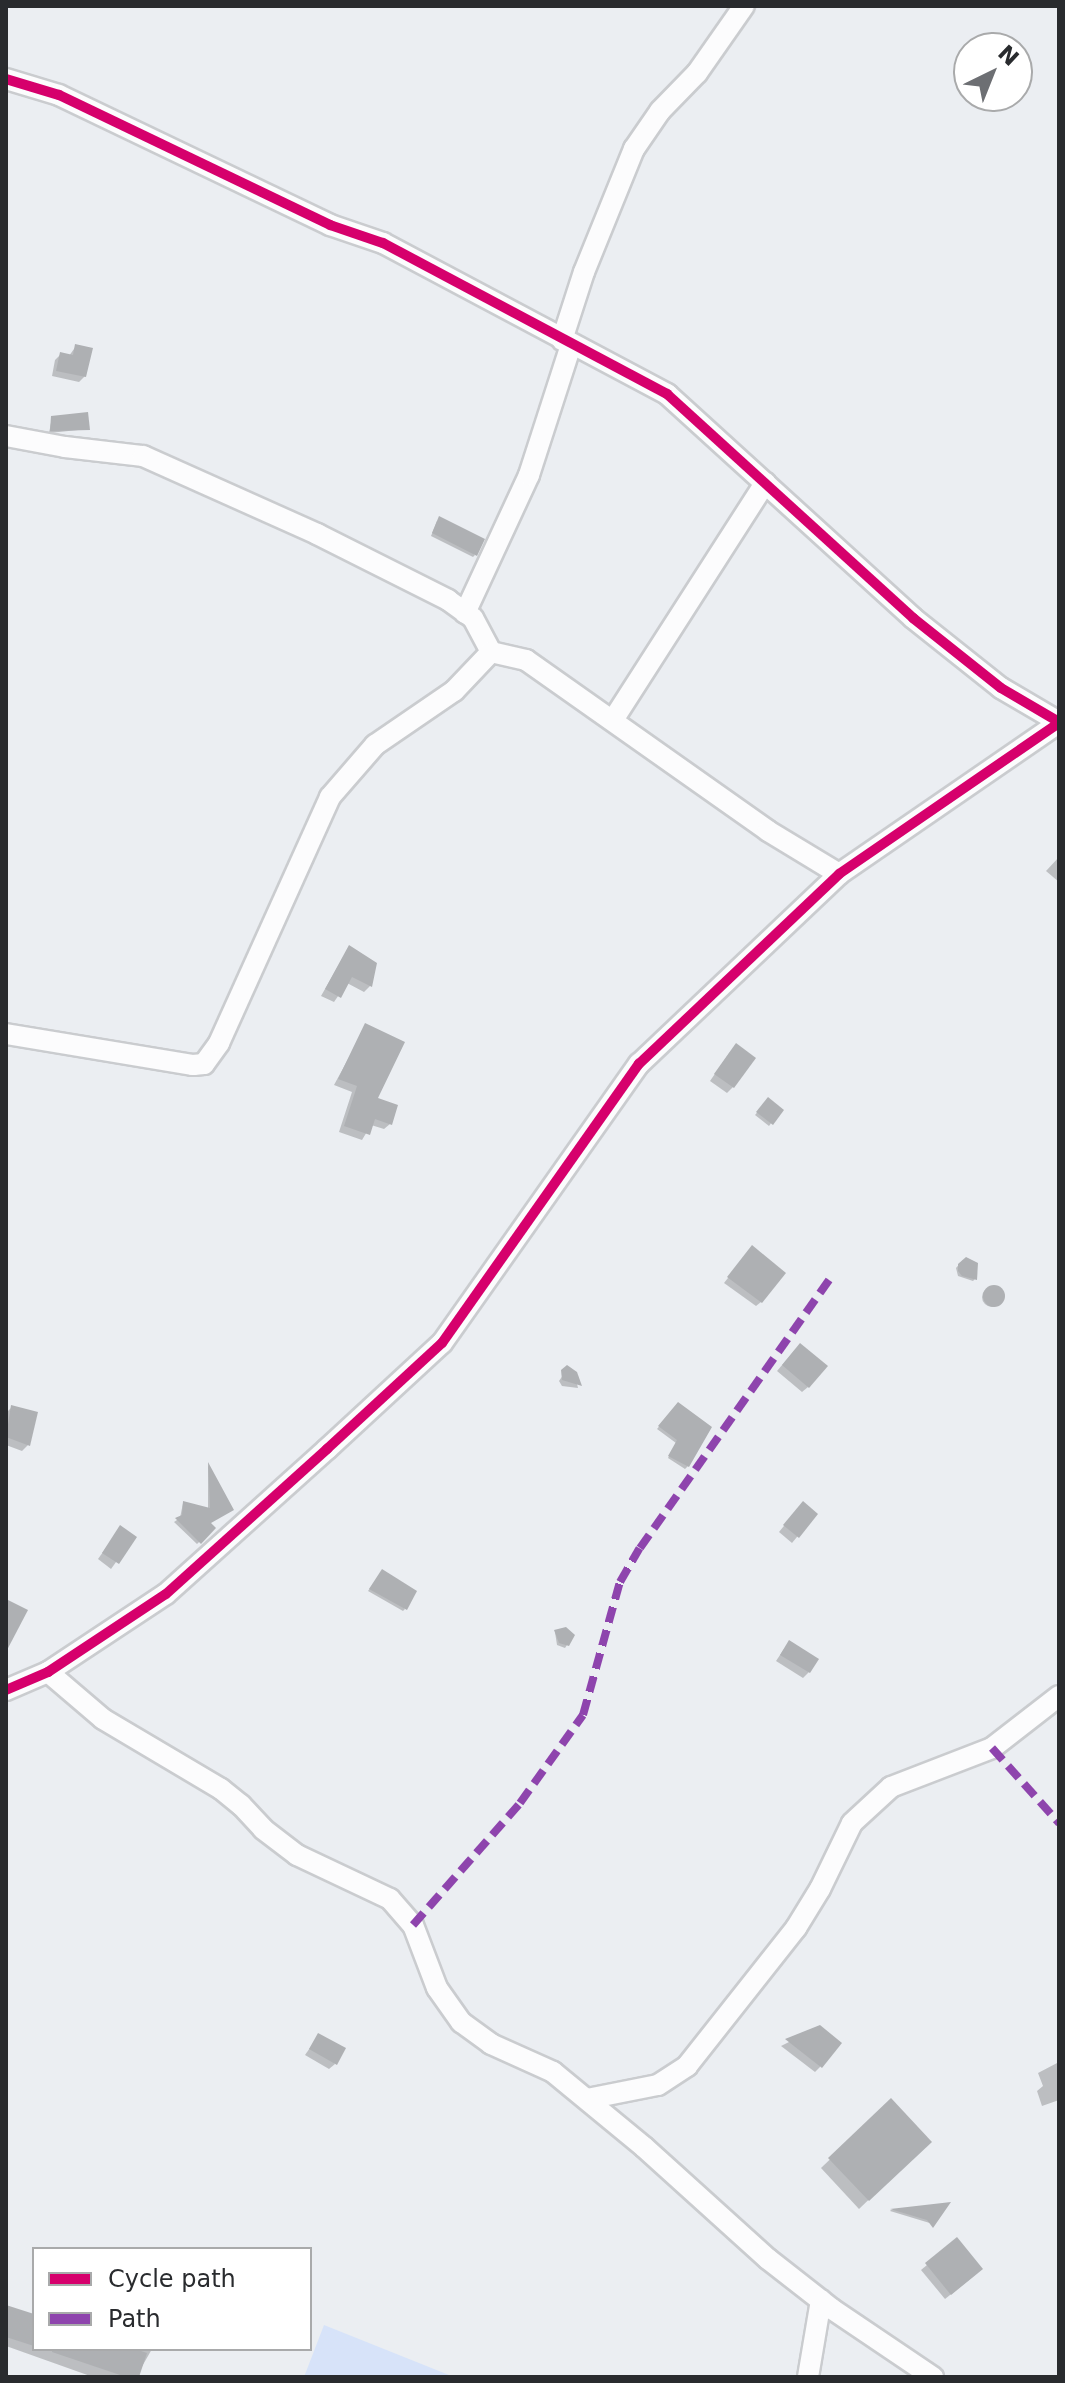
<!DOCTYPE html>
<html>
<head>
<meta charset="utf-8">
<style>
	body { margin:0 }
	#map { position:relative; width:1065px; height:2383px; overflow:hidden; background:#ebeef2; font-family:"DejaVu Sans",sans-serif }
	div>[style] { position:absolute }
	.green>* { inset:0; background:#d7e3f9 }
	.shadow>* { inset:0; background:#0003 }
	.round { border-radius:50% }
	.building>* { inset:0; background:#aeb0b3 }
	.roads { filter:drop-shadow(2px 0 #cacccf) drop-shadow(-2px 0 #cacccf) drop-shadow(0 2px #cacccf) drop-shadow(0 -2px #cacccf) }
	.minor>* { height:20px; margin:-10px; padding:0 10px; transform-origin:10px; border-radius:10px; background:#fcfcfd }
	.quiet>* { height:8px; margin-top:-4px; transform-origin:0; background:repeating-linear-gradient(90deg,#8e44ad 0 16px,transparent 0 24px) }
	.cycleway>* { height:10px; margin:-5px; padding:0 5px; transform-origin:5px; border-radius:5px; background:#d6006c }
	span { translate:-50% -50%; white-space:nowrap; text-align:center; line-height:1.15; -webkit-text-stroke:7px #fff; paint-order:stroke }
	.frame { position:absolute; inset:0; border:8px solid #292b2e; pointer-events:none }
	.legend { position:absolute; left:32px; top:2247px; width:280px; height:104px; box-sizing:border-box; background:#fff; border:2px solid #a9aaab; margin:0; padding:10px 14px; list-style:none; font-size:24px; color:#292b2e }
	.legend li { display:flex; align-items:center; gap:16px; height:40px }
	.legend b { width:40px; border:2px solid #a9aaab }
	.north { position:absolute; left:953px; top:32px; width:80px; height:80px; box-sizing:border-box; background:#fff; border:2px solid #a9aaab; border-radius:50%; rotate:43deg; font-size:22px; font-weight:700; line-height:32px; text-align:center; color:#292b2e }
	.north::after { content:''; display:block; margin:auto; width:28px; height:36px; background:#6d6f73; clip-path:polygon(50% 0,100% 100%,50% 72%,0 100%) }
</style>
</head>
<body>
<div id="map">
	<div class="green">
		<i style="clip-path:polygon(324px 2325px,454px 2377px,304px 2377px)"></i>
	</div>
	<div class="shadow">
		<i style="clip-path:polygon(76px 346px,85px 376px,79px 382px,52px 376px,55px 360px,61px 354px,69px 356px)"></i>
		<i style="clip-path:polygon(52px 418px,88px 429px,49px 433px)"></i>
		<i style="clip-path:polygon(437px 521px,475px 555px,473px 557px,431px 536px)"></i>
		<i style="clip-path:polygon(1059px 857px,1059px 882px,1046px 871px)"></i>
		<i style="clip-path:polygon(349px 947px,374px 964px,370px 986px,364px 992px,347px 983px,334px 1002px,321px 996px)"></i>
		<i style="clip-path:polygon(366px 1026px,375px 1099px,390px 1124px,384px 1129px,371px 1125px,362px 1140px,339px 1132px,352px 1092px,334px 1085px)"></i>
		<i style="clip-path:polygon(730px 1052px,733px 1087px,727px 1093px,710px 1081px)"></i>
		<i style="clip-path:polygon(768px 1100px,781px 1110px,769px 1126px,755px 1115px)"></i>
		<i style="clip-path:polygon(748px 1253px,761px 1302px,756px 1306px,724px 1283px)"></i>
		<i style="clip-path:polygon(963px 1260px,975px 1279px,973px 1281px,958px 1276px,956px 1268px)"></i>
		<i class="round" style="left:982px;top:1287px;width:20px;height:20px"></i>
		<i style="clip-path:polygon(794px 1351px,808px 1387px,802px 1392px,777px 1371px)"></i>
		<i style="clip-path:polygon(568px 1368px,574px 1371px,578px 1388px,562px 1386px,559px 1381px)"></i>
		<i style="clip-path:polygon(678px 1404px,688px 1466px,685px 1469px,668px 1458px,676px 1443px,657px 1429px)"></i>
		<i style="clip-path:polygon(12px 1407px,28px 1445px,22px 1451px,6px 1445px,6px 1413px)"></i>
		<i style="clip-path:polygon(208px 1465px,232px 1510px,209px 1523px,214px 1528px,197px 1544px,174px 1522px,180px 1518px,183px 1503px,208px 1509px)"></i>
		<i style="clip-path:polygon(797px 1510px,816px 1514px,792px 1543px,779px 1532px)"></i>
		<i style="clip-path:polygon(120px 1528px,134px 1537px,111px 1569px,98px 1559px)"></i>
		<i style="clip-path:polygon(380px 1574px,405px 1609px,403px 1611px,368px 1591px)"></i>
		<i style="clip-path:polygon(555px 1632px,567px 1645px,565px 1648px,557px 1645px)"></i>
		<i style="clip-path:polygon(784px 1649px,809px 1672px,803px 1678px,776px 1661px)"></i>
		<i style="clip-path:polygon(819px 2027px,820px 2067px,815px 2072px,781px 2046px)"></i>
		<i style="clip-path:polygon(319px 2035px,335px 2064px,329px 2069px,305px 2055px)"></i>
		<i style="clip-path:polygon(1059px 2062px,1059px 2100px,1042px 2106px,1037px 2091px,1043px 2086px,1038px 2073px)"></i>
		<i style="clip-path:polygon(891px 2101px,929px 2142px,859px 2209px,821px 2168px)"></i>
		<i style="clip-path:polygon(947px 2205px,933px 2224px,890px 2211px,891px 2210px)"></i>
		<i style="clip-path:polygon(927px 2265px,975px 2275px,945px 2299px,921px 2270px)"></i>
		<i style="clip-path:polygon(6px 2307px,34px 2317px,34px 2349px,152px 2349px,136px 2377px,93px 2377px,6px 2346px)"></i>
	</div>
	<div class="building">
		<i style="clip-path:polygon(75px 344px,93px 348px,86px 377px,56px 371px,60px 352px,73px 355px)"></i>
		<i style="clip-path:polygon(88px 412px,90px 430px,50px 431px,51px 416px)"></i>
		<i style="clip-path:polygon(439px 516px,485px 539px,477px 556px,432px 533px)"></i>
		<i style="clip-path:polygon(349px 945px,377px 963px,372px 987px,352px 977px,341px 998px,325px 989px)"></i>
		<i style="clip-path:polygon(365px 1023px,405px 1042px,378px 1098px,398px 1105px,392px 1125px,375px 1119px,370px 1135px,344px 1126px,357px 1086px,338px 1079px)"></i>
		<i style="clip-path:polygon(736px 1043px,756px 1058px,734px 1088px,714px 1074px)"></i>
		<i style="clip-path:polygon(768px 1097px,784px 1110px,773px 1125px,756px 1112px)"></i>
		<i style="clip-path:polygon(752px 1245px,786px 1273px,762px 1303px,727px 1277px)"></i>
		<i style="clip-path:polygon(966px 1257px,978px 1263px,977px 1280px,962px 1276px,958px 1271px,958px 1264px)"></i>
		<i class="round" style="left:983px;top:1285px;width:22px;height:22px"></i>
		<i style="clip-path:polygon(800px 1343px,828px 1366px,809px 1388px,782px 1365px)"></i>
		<i style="clip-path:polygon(567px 1365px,577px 1372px,582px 1386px,562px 1380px,561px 1370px)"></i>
		<i style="clip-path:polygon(678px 1402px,712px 1427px,689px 1467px,668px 1456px,677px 1440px,658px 1426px)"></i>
		<i style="clip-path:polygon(11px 1405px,38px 1412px,30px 1446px,6px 1437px)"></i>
		<i style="clip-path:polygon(208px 1462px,234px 1510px,211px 1523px,216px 1528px,201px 1544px,175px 1518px,182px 1515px,183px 1501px,210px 1508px)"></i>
		<i style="clip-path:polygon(803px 1501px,818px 1514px,799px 1538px,783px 1525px)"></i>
		<i style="clip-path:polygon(120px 1525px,137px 1537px,119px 1564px,102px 1553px)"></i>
		<i style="clip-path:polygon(382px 1569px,417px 1591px,407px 1610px,369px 1589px)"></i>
		<i style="clip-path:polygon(6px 1599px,28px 1610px,6px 1652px)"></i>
		<i style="clip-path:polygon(566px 1627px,575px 1635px,569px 1646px,559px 1643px,554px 1630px)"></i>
		<i style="clip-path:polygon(789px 1640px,819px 1659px,810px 1673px,780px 1655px)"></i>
		<i style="clip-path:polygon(820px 2025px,842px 2043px,822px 2068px,785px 2039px)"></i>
		<i style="clip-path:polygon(318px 2033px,346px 2048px,337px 2065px,309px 2049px)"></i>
		<i style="clip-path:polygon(891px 2098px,932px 2142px,869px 2201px,828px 2158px)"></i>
		<i style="clip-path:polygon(951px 2202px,933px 2228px,927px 2220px,890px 2209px)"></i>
		<i style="clip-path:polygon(957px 2237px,983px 2269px,951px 2295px,925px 2263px)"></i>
		<i style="clip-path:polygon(6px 2305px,34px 2314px,34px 2346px,6px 2337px)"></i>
		<i style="clip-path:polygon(52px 2349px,135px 2349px,147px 2353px,139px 2377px,126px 2377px,52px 2352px)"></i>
	</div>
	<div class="roads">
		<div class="minor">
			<i style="left:6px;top:79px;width:55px;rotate:16.8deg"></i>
			<i style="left:59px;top:95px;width:301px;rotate:25.6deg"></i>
			<i style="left:330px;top:225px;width:56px;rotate:18.8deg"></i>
			<i style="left:383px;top:243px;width:322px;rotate:28deg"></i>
			<i style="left:667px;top:394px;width:333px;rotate:42.3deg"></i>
			<i style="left:913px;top:618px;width:112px;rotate:38.5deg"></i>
			<i style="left:1001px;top:688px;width:67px;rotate:30.4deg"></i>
			<i style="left:562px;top:340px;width:71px;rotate:-72.1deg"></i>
			<i style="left:584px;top:272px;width:133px;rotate:-67.9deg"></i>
			<i style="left:634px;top:149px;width:46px;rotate:-55.6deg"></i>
			<i style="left:660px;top:111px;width:53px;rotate:-45.8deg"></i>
			<i style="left:697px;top:73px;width:82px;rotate:-55deg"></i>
			<i style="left:6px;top:436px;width:60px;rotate:10.6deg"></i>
			<i style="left:65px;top:447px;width:79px;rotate:6.6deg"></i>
			<i style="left:143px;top:456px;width:191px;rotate:24.1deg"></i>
			<i style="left:317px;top:534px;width:147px;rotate:26.7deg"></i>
			<i style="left:448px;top:600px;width:31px;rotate:36deg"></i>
			<i style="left:473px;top:618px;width:38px;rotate:62deg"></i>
			<i style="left:465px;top:613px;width:152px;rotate:-65.1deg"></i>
			<i style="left:529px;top:475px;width:137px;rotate:-72.1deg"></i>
			<i style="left:613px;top:720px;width:282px;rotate:-57.3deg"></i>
			<i style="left:6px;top:1034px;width:190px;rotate:9.4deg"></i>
			<i style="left:193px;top:1065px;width:11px;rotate:-5deg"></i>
			<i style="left:204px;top:1064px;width:26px;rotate:-54deg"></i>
			<i style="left:219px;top:1043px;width:270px;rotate:-65.7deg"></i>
			<i style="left:330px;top:797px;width:69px;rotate:-49.1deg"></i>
			<i style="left:375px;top:745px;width:96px;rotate:-34.4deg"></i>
			<i style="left:454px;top:691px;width:54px;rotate:-46.5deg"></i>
			<i style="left:491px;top:652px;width:36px;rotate:13deg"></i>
			<i style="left:526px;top:660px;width:296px;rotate:35.2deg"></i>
			<i style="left:768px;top:831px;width:83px;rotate:31.2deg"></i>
			<i style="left:48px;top:1672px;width:72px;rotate:40.5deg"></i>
			<i style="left:103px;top:1719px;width:137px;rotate:30.7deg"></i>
			<i style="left:221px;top:1789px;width:26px;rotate:39deg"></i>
			<i style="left:241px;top:1805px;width:33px;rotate:47deg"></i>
			<i style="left:263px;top:1829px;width:43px;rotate:37.4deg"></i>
			<i style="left:297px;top:1855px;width:103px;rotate:25.3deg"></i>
			<i style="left:390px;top:1899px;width:35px;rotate:49deg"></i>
			<i style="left:413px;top:1925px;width:67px;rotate:69.1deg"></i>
			<i style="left:437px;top:1988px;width:42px;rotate:54.8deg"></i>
			<i style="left:461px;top:2022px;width:37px;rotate:36deg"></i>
			<i style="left:491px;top:2044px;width:68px;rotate:24.3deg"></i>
			<i style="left:553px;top:2072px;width:118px;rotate:39.5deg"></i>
			<i style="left:644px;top:2147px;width:167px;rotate:42.1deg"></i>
			<i style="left:768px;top:2259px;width:81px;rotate:38deg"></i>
			<i style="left:832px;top:2309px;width:122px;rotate:34deg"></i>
			<i style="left:6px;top:1690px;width:46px;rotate:-23.2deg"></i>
			<i style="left:48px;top:1672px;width:141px;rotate:-33.5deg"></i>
			<i style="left:166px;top:1594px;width:217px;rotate:-42deg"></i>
			<i style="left:327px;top:1449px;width:156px;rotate:-42.7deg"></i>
			<i style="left:442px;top:1343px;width:342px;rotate:-54.8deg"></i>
			<i style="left:639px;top:1064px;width:276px;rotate:-43.5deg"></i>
			<i style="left:839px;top:874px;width:267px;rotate:-34.5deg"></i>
			<i style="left:587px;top:2099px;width:72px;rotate:-11.2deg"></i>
			<i style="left:658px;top:2085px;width:35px;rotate:-33deg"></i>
			<i style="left:687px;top:2066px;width:176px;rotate:-51.7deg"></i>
			<i style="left:796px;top:1928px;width:46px;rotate:-58.4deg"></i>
			<i style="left:820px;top:1889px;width:73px;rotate:-64.1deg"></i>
			<i style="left:852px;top:1823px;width:53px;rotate:-42.7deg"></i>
			<i style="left:891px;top:1787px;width:108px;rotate:-21.1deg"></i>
			<i style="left:992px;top:1748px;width:85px;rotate:-37.8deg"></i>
			<i style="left:808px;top:2377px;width:78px;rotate:-80.4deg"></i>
		</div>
	</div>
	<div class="quiet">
		<i style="left:992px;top:1748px;width:101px;rotate:48.2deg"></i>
		<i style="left:413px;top:1925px;width:162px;rotate:-48.7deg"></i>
		<i style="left:520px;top:1803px;width:108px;rotate:-54.4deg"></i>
		<i style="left:583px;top:1715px;width:138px;rotate:-74.5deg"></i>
		<i style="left:620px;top:1582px;width:39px;rotate:-60deg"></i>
		<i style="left:640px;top:1548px;width:333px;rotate:-54.8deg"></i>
	</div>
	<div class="cycleway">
		<i style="left:6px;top:79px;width:55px;rotate:16.8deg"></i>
		<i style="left:59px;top:95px;width:301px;rotate:25.6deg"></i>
		<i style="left:330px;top:225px;width:56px;rotate:18.8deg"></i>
		<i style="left:383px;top:243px;width:322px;rotate:28deg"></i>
		<i style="left:667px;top:394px;width:333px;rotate:42.3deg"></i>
		<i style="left:913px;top:618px;width:112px;rotate:38.5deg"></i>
		<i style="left:1001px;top:688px;width:67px;rotate:30.4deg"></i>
		<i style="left:6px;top:1690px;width:46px;rotate:-23.2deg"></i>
		<i style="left:48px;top:1672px;width:141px;rotate:-33.5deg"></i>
		<i style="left:166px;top:1594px;width:217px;rotate:-42deg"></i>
		<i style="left:327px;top:1449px;width:156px;rotate:-42.7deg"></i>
		<i style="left:442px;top:1343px;width:342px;rotate:-54.8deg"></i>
		<i style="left:639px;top:1064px;width:276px;rotate:-43.5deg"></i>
		<i style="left:839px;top:874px;width:267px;rotate:-34.5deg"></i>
	</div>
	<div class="frame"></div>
	<ul class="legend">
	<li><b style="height:10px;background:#d6006c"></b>Cycle path</li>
	<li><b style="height:10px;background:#8e44ad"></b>Path</li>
	</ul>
	<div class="north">N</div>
</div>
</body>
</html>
